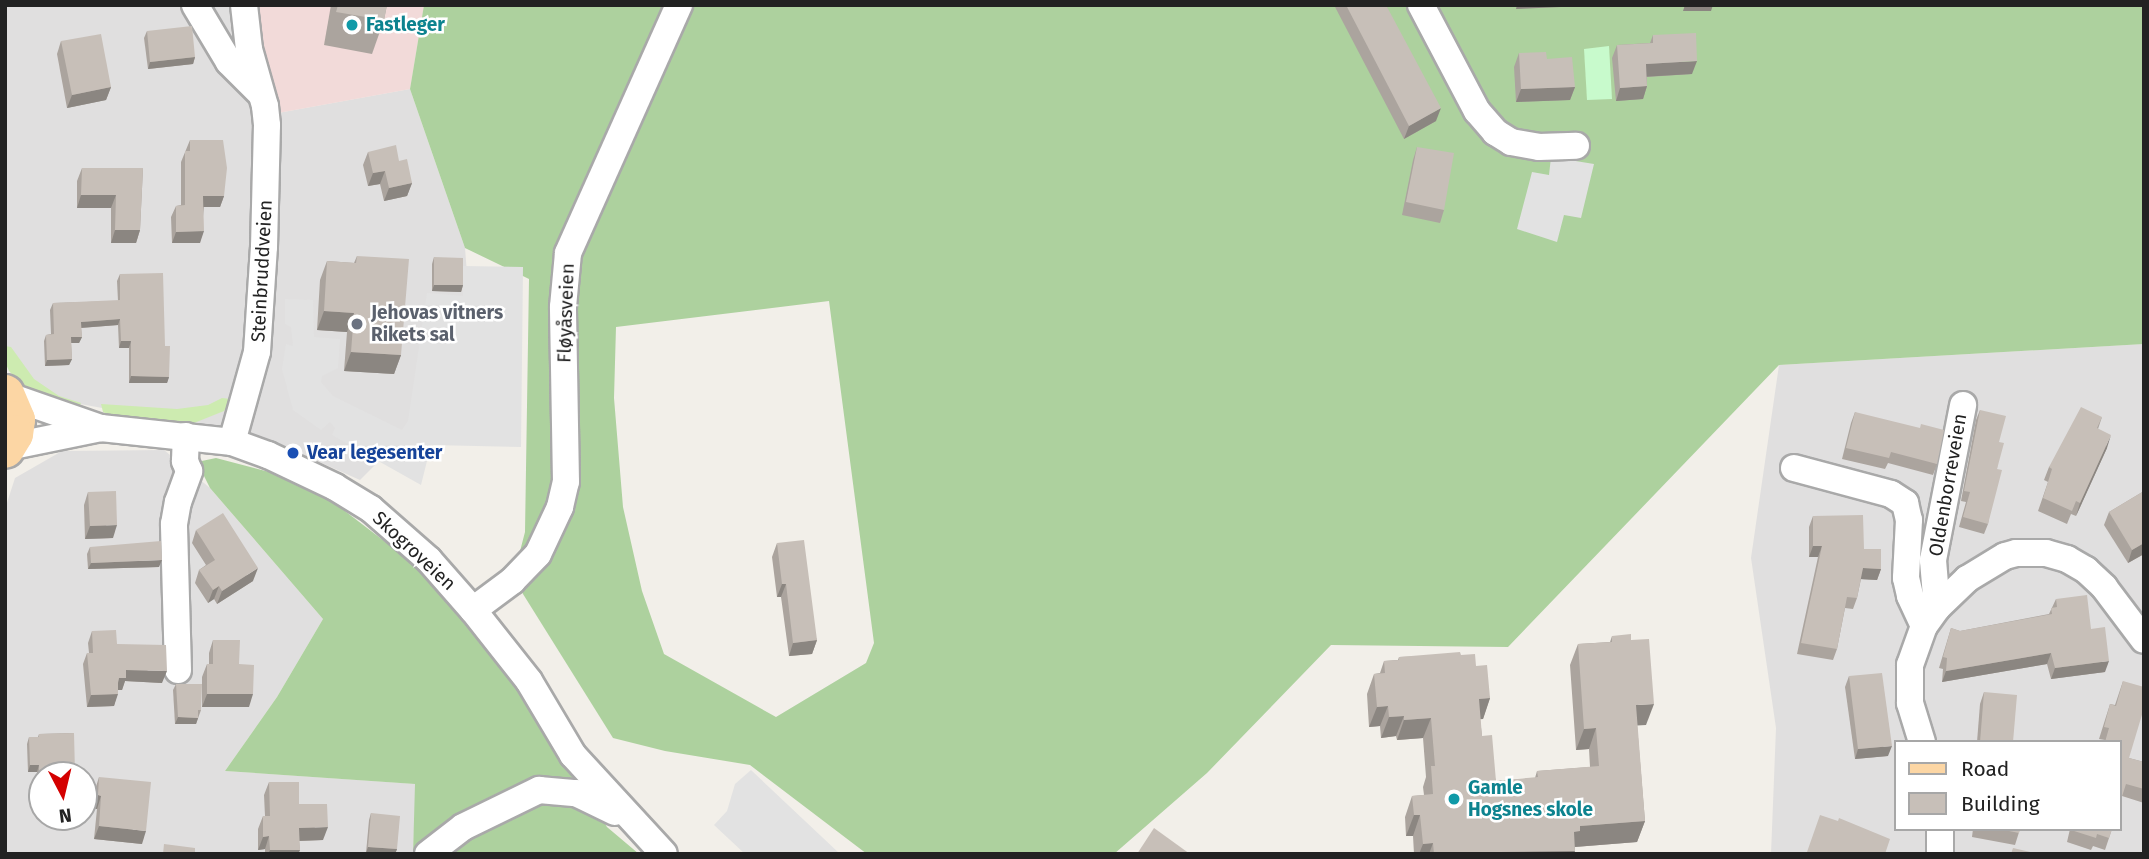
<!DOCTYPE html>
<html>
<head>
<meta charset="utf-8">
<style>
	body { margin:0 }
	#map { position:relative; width:2149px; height:859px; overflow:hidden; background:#f2efe9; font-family:"Fira Sans",sans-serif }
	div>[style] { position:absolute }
	.residential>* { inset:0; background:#e0dfdf }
	.commercial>* { inset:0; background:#f2dad9 }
	.grass>* { inset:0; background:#cdebb0 }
	.forest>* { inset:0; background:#add19e }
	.park>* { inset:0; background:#c8facc }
	.parking>* { inset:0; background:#e2e2e2 }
	.roads { filter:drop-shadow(2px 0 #a9a9a9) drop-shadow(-2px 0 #a9a9a9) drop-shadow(0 2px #a9a9a9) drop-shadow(0 -2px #a9a9a9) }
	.street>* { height:26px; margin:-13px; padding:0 13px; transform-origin:13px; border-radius:13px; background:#fff }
	.primary>* { height:38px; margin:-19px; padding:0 19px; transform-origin:19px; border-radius:19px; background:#fcd6a4 }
	.wall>* { inset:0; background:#aba49e }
	.shaded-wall>* { inset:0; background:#8b8681 }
	.building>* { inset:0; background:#c7bfb8 }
	.dots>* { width:19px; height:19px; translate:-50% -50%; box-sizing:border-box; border:4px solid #fff; border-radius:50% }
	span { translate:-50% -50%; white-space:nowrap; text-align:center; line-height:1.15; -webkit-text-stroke:5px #fff; paint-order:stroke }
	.culture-label { font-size:19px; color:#0d838f; font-weight:700 }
	.left { translate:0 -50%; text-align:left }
	.street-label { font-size:19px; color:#222 }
	.worship-label { font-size:19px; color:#5b616d; font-weight:700 }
	.transit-label { font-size:19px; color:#164399; font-weight:700 }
	.frame { position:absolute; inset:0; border:7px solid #222; pointer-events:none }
	.legend { position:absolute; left:1894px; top:740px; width:228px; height:91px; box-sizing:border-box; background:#fff; border:2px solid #a7a7a7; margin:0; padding:9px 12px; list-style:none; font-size:21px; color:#222 }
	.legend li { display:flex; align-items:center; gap:14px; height:35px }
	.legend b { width:35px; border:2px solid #a7a7a7 }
	.north { position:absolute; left:28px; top:761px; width:70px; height:70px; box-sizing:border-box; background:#fff; border:2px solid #a7a7a7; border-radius:50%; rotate:173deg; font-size:19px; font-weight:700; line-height:28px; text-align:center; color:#222 }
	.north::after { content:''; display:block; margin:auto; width:24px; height:32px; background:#d40000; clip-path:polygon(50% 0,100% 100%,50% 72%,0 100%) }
</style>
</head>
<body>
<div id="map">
	<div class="residential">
		<i style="clip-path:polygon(5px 5px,233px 5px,256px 117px,410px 89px,465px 248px,469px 299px,412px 428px,360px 480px,263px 437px,58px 400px,17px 374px,5px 348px)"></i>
		<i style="clip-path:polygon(evenodd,2144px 344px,2144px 854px,1771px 854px,1776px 728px,1751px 558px,1779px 365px,2144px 344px,1895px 742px,2119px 742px,2119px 829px,1895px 829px,1895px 742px)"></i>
		<i style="clip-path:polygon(evenodd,164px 450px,210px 488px,323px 619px,277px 697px,225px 771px,416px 784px,413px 854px,5px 854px,5px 509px,15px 478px,62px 451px,164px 450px,42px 775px,84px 775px,84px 817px,42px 817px,42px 775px)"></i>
	</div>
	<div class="commercial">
		<i style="clip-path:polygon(234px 5px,424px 5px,410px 89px,256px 117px)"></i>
	</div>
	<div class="grass">
		<i style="clip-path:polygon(5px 346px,11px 347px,34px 379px,59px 396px,81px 403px,79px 408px,40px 398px,22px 385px,9px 371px,5px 362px)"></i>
		<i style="clip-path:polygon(222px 398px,231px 399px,224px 411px,194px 423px,109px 415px,103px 412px,101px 404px,177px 409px,208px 405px)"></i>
	</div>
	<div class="forest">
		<i style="clip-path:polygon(evenodd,424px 5px,2144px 5px,2144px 344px,1779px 365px,1508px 647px,1331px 645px,1207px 773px,1114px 854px,867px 854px,750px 765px,665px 751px,613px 738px,513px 578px,525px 532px,529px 279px,465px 248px,410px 89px,424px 5px,829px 301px,874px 643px,866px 663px,776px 717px,664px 654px,642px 591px,623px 507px,614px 398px,616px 327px,829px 301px)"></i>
		<i style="clip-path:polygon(216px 458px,307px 482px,422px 570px,518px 682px,607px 827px,639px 854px,413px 854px,415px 784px,225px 771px,277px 697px,323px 619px,210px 488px,197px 462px)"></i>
	</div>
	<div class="park">
		<i style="clip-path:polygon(1609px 46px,1612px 99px,1587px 100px,1584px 49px)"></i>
	</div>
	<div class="parking">
		<i style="clip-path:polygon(1551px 157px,1594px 164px,1581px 218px,1564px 215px,1557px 242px,1517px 229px,1532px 172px,1549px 175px)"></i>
		<i style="clip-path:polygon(463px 266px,523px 267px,521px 447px,431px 445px,421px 485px,332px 435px,335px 428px,330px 422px,321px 430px,293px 410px,282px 369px,286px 344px,293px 346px,291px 327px,285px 324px,285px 299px,313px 300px,314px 337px,340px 339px,338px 368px,322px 376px,321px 382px,333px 396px,402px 430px,408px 421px,427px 293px,463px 296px)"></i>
		<i style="clip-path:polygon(751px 770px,839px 853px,839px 854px,745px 854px,714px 825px,727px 811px,735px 784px)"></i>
	</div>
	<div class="roads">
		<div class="street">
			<i style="left:195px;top:5px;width:66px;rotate:59.2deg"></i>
			<i style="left:229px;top:62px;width:44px;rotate:45deg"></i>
			<i style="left:1421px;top:5px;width:120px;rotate:62.2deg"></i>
			<i style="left:1477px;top:111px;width:28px;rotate:49deg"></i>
			<i style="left:1495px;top:132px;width:19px;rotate:32deg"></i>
			<i style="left:1511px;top:142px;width:28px;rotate:10deg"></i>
			<i style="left:1539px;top:147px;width:37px;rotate:-2deg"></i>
			<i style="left:6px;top:395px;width:101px;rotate:19.2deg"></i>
			<i style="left:101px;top:428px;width:132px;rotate:6.1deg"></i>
			<i style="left:232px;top:442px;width:38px;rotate:20deg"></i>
			<i style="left:268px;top:455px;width:74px;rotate:25.5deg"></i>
			<i style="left:335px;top:487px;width:42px;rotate:31.4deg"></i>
			<i style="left:371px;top:509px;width:77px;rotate:41.3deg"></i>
			<i style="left:429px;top:560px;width:67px;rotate:48.7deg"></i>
			<i style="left:473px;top:610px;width:90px;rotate:51.7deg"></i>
			<i style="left:529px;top:681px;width:86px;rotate:59.3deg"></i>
			<i style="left:573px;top:755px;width:134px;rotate:47.4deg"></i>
			<i style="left:232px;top:442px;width:93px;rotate:-74.5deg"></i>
			<i style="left:257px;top:352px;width:105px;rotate:-86.2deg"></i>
			<i style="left:264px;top:247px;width:122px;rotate:-88.6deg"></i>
			<i style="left:267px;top:125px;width:19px;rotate:-96deg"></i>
			<i style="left:265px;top:106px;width:59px;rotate:-105.7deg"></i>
			<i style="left:249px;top:49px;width:44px;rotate:-96.5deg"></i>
			<i style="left:8px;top:447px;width:95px;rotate:-11.5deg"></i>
			<i style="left:1794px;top:468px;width:100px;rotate:15deg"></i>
			<i style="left:1891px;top:494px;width:17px;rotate:33deg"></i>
			<i style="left:1905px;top:503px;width:17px;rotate:77deg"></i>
			<i style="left:1909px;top:520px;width:58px;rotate:93deg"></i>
			<i style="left:1906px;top:578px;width:18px;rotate:77deg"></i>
			<i style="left:1910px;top:596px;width:33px;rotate:65deg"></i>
			<i style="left:1937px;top:608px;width:48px;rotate:-94.8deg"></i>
			<i style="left:1933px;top:560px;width:158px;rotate:-79deg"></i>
			<i style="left:473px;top:610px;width:49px;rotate:-36.6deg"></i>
			<i style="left:512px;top:581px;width:37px;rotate:-46deg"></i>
			<i style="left:538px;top:554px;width:52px;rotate:-64.9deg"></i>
			<i style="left:560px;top:507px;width:26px;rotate:-77deg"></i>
			<i style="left:566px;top:482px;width:175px;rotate:-91deg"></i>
			<i style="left:563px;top:307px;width:54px;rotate:-84.7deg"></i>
			<i style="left:568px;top:253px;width:272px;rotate:-65.9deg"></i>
			<i style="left:178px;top:670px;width:146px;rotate:-91.6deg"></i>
			<i style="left:174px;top:524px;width:22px;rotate:-80deg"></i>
			<i style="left:178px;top:502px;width:33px;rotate:-70deg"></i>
			<i style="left:189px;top:471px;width:11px;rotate:-112deg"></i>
			<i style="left:185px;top:461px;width:25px;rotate:-88deg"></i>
			<i style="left:1922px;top:742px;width:41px;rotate:-107.1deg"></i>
			<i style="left:1910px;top:703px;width:38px;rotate:-90deg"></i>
			<i style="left:1910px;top:665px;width:41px;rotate:-70.3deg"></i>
			<i style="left:1924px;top:626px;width:22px;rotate:-54deg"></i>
			<i style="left:1937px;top:608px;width:42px;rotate:-44deg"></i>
			<i style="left:1967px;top:579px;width:44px;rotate:-31.2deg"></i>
			<i style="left:2005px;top:556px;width:11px;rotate:-15deg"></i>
			<i style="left:2016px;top:553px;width:30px"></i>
			<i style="left:2046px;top:553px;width:22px;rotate:16deg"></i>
			<i style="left:2067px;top:559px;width:22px;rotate:30deg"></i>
			<i style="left:2086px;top:570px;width:25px;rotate:43deg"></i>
			<i style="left:2104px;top:587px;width:66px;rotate:53deg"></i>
			<i style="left:428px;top:854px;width:44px;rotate:-37.6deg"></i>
			<i style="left:463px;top:827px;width:85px;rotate:-26deg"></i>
			<i style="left:539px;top:790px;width:37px;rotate:5deg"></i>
			<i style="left:576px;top:793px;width:43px;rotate:26deg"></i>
			<i style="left:1940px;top:854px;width:25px;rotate:-90deg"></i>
		</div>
		<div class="primary">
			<i style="left:5px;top:394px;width:28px;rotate:67deg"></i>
			<i style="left:16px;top:420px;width:14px;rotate:98deg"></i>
			<i style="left:14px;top:434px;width:17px;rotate:121deg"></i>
		</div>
	</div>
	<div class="wall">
		<i style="clip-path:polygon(331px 5px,387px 5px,384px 20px,372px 54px,324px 45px)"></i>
		<i style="clip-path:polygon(1334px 5px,1386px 5px,1436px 121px,1404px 139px)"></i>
		<i style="clip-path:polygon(147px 31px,195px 57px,193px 64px,148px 69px,144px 38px)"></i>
		<i style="clip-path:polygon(1653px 35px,1692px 74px,1647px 77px,1647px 86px,1643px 99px,1616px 101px,1612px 58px,1617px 45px,1650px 43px)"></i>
		<i style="clip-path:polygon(61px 41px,111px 87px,106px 100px,67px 108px,57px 54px)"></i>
		<i style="clip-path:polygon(1519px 53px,1547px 59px,1575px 87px,1570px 100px,1516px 102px,1514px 67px)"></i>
		<i style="clip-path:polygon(190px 140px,224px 196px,220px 207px,204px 207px,200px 243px,172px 243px,171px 217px,176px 206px,181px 205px,181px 162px)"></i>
		<i style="clip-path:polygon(1417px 147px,1444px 210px,1440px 223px,1402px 215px,1413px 160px)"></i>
		<i style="clip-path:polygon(368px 152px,399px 161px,412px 183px,407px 196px,384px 201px,380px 184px,368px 186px,363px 165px)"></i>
		<i style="clip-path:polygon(82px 168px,143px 168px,140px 230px,136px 243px,111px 243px,111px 208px,77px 208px,77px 181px)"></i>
		<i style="clip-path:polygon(357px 256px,401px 355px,394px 374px,344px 371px,347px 332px,317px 330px,320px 280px,327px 261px,354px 263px)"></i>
		<i style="clip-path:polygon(434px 257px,463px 285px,461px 292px,432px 291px,432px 264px)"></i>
		<i style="clip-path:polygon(120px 274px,165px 346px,169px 377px,167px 383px,129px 383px,129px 348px,119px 348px,118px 325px,81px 328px,82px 337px,79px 343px,71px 343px,72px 359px,69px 365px,45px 366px,44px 341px,46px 335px,51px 334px,50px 310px,53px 303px,118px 301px,117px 281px)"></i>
		<i style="clip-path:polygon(1980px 410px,1999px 442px,1997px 469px,1988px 524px,1984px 534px,1959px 527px,1966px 502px,1961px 501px,1976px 420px)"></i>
		<i style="clip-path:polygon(1855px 412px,1937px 464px,1933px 475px,1888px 463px,1885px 469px,1842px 459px,1851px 423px)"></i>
		<i style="clip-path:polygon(2102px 417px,2098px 429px,2107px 448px,2076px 516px,2071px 514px,2067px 524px,2038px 511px,2048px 482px,2044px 480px,2049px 467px)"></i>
		<i style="clip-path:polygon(2144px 491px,2144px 554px,2128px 563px,2104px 525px,2109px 512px)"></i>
		<i style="clip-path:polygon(88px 492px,113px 538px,85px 539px,84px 505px)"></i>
		<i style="clip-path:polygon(1813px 516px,1864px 549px,1881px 569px,1877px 580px,1861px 579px,1857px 598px,1853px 609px,1845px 608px,1837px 649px,1833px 660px,1797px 654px,1818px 557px,1809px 557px,1809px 527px)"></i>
		<i style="clip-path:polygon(196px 530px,253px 581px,217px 604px,214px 599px,208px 603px,195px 583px,199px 570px,206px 565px,192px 543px)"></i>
		<i style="clip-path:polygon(777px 543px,817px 640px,812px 654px,789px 656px,781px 597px,777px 597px,772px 557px)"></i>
		<i style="clip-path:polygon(90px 547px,159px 567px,88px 569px,87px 554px)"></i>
		<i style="clip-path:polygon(2056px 599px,2091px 629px,2105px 672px,2051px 679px,2047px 664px,1942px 682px,1943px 669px,1939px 668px,1951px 628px,1960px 631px,2049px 614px)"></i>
		<i style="clip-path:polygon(92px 631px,117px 644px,162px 683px,125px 681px,122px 690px,118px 690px,114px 706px,87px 707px,83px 664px,87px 653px,89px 653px,88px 643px)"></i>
		<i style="clip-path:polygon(1612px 636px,1646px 725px,1637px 725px,1645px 821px,1637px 842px,1575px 847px,1574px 854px,1414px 854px,1413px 836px,1406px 836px,1405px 817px,1412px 796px,1424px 795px,1423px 787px,1426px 777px,1423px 738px,1397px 740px,1396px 736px,1381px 738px,1380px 726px,1369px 727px,1367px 694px,1374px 674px,1380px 673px,1384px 661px,1398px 660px,1399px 657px,1461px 655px,1476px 666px,1490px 698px,1483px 719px,1480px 719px,1482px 736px,1496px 781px,1535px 778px,1537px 771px,1590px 767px,1589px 749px,1576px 750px,1570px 665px,1578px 644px,1610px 642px)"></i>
		<i style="clip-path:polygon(213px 640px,239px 664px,249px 707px,202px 707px,202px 677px,207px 664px,209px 664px,209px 653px)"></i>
		<i style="clip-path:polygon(1849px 676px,1888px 756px,1855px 759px,1845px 687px)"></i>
		<i style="clip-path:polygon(2123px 681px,2129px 758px,2144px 762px,2144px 803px,2122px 796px,2119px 742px,2105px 742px,2105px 740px,2099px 739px,2110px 704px,2115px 705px)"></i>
		<i style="clip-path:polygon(176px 684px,201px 710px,196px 724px,175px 724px,173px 690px)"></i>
		<i style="clip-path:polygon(1984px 692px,2013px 742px,1977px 742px,1980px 704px)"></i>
		<i style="clip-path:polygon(74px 733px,37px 780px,37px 772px,28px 772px,27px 744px,29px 737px,38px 737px,39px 734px)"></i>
		<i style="clip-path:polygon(99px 777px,142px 844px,94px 839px,97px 809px,93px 808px,95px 790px)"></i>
		<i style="clip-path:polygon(269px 782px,299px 804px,323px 840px,299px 841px,300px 850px,298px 854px,265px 854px,265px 849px,258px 850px,258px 829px,263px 816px,265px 816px,264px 795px)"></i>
		<i style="clip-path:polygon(371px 813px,397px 849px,395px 854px,366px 853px,369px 820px)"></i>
		<i style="clip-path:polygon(1973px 829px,2020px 829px,2015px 845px,1972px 837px)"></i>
		<i style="clip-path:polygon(2070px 829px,2112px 829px,2105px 850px,2093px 846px,2091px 850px,2067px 842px)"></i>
	</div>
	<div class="shaded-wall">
		<i style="clip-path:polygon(92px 5px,121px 5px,120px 6px,91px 7px)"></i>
		<i style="clip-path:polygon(1517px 5px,1606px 5px,1516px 9px)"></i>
		<i style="clip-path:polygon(1685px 5px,1713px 5px,1711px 11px,1683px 11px)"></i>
		<i style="clip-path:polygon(195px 57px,193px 64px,148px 69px,150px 62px)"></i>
		<i style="clip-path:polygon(1697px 61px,1692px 74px,1641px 77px,1646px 64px)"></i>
		<i style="clip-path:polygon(1647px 86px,1643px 99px,1616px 101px,1620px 88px)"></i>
		<i style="clip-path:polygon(111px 87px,106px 100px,67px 108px,72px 95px)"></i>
		<i style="clip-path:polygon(1575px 87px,1570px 100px,1516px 102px,1521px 89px)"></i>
		<i style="clip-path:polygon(1441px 108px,1436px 121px,1404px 139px,1409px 126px)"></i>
		<i style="clip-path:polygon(385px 171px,380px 184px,368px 186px,373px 173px)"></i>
		<i style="clip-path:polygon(412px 183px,407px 196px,384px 201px,389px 188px)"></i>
		<i style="clip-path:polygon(81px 195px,116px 195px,111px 208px,77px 208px)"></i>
		<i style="clip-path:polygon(203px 196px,224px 196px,220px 207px,199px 207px)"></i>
		<i style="clip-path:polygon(115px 230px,140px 230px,136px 243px,111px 243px)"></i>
		<i style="clip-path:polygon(204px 231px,200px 243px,172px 243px,176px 232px)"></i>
		<i style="clip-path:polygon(434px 285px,463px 285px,461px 292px,432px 291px)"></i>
		<i style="clip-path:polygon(324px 311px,354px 313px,347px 332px,317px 330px)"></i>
		<i style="clip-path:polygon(120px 319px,118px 325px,79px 328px,81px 322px)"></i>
		<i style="clip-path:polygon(71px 337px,82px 337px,79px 343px,68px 343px)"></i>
		<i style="clip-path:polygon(121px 341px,131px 341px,129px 348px,119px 348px)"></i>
		<i style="clip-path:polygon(351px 352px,401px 355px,394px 374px,344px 371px)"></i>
		<i style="clip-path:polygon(72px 359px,69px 365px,45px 366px,47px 360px)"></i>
		<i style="clip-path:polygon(131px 376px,169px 377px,167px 383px,129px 383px)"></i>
		<i style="clip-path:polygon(2111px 435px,2107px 448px,2076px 516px,2080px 503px)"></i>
		<i style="clip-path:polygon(117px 525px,113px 538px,85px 539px,90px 526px)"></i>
		<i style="clip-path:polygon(2144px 543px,2144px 554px,2128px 563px,2132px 550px)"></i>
		<i style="clip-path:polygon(1813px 546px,1822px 546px,1818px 557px,1809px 557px)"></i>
		<i style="clip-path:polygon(162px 560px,159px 567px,88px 569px,91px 563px)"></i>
		<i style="clip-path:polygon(258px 568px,253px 581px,217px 604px,222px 591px)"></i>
		<i style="clip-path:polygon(1863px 568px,1881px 569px,1877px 580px,1859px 579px)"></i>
		<i style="clip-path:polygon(782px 584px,786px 584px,781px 597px,777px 597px)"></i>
		<i style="clip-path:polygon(219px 586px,214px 599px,208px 603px,213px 590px)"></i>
		<i style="clip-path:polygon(817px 640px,812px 654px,789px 656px,793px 643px)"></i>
		<i style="clip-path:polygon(2051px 653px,2047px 664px,1942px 682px,1946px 671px)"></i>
		<i style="clip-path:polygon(2109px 661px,2105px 672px,2051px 679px,2055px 668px)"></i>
		<i style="clip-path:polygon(126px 670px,167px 671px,162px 683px,125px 681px,122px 690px,115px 690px,119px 678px)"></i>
		<i style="clip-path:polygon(118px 694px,114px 706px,87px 707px,91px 695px)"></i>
		<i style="clip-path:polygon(207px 694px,253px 694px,249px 707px,202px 707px)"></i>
		<i style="clip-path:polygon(1490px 698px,1483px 719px,1471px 720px,1479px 699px)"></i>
		<i style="clip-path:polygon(1654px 704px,1646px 725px,1628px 726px,1636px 705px)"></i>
		<i style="clip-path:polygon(1388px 706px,1380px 726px,1369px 727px,1377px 707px)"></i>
		<i style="clip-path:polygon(1404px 716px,1396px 736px,1381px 738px,1389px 717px)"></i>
		<i style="clip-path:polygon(178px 717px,198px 718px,196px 724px,175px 724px)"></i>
		<i style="clip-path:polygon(1431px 718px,1423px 738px,1397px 740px,1404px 720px)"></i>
		<i style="clip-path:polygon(1596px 728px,1589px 749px,1576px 750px,1584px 729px)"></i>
		<i style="clip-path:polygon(1892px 746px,1888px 756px,1855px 759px,1858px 749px)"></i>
		<i style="clip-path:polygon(30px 765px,39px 765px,37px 772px,28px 772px)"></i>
		<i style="clip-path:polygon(75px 772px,74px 775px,42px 775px,42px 779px,37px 780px,39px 773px)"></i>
		<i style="clip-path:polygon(98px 795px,101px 796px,97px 809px,93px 808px)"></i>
		<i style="clip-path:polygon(1414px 815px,1420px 815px,1413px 836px,1406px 836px)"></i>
		<i style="clip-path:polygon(1645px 821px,1637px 842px,1574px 847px,1575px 851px,1574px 854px,1498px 854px,1498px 852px,1580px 826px)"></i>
		<i style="clip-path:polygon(99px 826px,146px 831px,142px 844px,94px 839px)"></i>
		<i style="clip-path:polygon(328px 827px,323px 840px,295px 841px,299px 828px)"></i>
		<i style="clip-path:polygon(269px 836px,265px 849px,258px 850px,263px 837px)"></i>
		<i style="clip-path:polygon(1433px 843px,1429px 854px,1419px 854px,1423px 844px)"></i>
		<i style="clip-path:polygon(368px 847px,397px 849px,395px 854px,366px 853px)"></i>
		<i style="clip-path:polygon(270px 850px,300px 850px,298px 854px,268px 854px)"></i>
	</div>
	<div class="building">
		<i style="clip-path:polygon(338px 5px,387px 5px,384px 20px,336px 12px)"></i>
		<i style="clip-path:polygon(1346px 5px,1386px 5px,1441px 108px,1409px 126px)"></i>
		<i style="clip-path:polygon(192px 26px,195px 57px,150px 62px,147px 31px)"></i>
		<i style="clip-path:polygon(1696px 33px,1697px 61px,1646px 64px,1647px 86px,1620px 88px,1617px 45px,1653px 43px,1653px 35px)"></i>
		<i style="clip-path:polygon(101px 34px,111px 87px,72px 95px,61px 41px)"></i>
		<i style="clip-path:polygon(1546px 52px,1547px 59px,1572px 57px,1575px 87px,1521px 89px,1519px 53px)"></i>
		<i style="clip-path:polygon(190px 140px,223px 140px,227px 168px,224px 196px,203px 196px,204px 231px,176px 232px,176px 206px,185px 205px,185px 151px,190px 151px)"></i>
		<i style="clip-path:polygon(396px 145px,399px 161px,407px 159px,412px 183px,389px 188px,385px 171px,373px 173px,368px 152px)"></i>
		<i style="clip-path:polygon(1417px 147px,1454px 153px,1444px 210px,1406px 202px)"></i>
		<i style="clip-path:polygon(82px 168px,143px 168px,140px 230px,115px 230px,116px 195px,81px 195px)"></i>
		<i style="clip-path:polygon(357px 256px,409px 259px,401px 355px,351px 352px,354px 313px,324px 311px,327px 261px,356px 263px)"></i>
		<i style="clip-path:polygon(434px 257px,463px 258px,463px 285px,434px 285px)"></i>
		<i style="clip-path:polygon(163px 273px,165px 346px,170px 346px,169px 377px,131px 376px,131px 341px,121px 341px,120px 319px,81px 322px,82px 337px,71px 337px,72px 359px,47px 360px,46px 335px,54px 334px,53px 303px,120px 300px,120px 274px)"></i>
		<i style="clip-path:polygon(2081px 407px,2102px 417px,2097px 428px,2111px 435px,2080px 503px,2076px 501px,2072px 511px,2043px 498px,2052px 469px,2049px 467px)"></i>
		<i style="clip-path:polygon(1980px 410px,2006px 416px,1999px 442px,2004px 443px,1997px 469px,2002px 470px,1988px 524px,1963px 517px,1970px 492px,1964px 491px)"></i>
		<i style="clip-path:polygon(1855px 412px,1920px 428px,1921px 424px,1944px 430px,1937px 464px,1891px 452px,1889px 458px,1846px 448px)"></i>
		<i style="clip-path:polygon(116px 491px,117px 525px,90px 526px,88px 492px)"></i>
		<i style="clip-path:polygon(2144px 491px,2144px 543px,2132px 550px,2109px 512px)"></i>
		<i style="clip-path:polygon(223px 513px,258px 568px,222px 591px,219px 586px,213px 590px,199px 570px,215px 560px,196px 530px)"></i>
		<i style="clip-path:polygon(1863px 515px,1864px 549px,1881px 549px,1881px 569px,1863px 568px,1857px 598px,1847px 597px,1837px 649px,1801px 643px,1822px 546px,1813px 546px,1813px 516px)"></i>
		<i style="clip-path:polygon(804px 540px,817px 640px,793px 643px,786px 584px,782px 584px,777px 543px)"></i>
		<i style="clip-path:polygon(161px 541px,162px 560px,91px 563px,90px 547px)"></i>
		<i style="clip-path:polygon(2087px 595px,2091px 629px,2105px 627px,2109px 661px,2055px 668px,2051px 653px,1946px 671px,1947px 658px,1943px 657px,1951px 628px,1960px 631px,2052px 614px,2051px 608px,2057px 607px,2056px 599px)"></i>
		<i style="clip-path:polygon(116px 630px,117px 644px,166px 645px,167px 671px,126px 670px,126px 678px,119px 678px,118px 683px,118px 694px,91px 695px,87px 653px,93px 653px,92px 631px)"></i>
		<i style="clip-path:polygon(1631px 634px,1631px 640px,1649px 639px,1654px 704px,1636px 705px,1645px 821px,1580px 826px,1580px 831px,1574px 832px,1575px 851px,1498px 852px,1498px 854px,1434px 854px,1433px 843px,1423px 844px,1420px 815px,1414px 815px,1412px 796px,1433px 794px,1431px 766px,1435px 766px,1431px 718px,1404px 720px,1404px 716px,1389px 717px,1388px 706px,1377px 707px,1374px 674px,1385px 673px,1384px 661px,1399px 660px,1399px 657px,1460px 652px,1461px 655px,1475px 654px,1476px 666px,1487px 665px,1490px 698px,1479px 699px,1482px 736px,1492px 735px,1496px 781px,1538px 777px,1537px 771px,1599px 766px,1596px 728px,1584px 729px,1578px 644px,1612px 642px,1612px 636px)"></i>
		<i style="clip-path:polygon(213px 640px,240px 640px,239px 664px,254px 665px,253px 694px,207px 694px,207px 664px,213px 664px)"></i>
		<i style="clip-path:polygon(1882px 673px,1892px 746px,1858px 749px,1849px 676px)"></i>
		<i style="clip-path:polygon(2123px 681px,2144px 687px,2144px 708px,2129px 758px,2144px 762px,2144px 789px,2126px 784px,2119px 806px,2119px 742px,2105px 742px,2109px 728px,2104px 727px,2110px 704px,2116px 706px)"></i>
		<i style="clip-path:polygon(176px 684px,202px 684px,201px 710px,198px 710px,198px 718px,178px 717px)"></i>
		<i style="clip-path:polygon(1984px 692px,2017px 695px,2013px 742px,1980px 742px)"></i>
		<i style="clip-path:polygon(74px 733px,75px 772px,39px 773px,39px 765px,30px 765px,29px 737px,39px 737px,39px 734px)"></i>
		<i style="clip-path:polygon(99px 777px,151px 782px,146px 831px,99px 826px,101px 796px,98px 795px)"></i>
		<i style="clip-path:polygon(269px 782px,299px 782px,299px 804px,327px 804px,328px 827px,299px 828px,300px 850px,270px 850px,269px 836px,263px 837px,263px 816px,270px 816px)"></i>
		<i style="clip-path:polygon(371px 813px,400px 816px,397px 849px,368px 847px)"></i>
		<i style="clip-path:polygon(1820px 815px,1838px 821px,1839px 818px,1890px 839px,1885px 854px,1811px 854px,1807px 852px)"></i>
		<i style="clip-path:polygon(1154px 828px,1190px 854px,1137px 854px)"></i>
		<i style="clip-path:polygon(1999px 829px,2020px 829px,2019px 833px)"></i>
		<i style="clip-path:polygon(2112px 829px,2109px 838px,2097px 834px,2096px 838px,2071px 830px)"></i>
		<i style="clip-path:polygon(164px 844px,195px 848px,195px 854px,163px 854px)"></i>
		<i style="clip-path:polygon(2013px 848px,2039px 854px,2011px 854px)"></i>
	</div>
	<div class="dots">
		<i style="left:352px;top:25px;background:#0f9aa8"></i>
		<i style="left:357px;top:324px;background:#6b7280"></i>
		<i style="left:293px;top:453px;background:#1a4fb4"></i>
		<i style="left:1454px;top:799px;background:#0f9aa8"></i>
	</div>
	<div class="culture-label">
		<span class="left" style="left:366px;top:25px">Fastleger</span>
		<span class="left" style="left:1468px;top:799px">Gamle<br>Hogsnes skole</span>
	</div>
	<div class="street-label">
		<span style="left:262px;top:271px;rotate:-87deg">Steinbruddveien</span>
		<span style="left:566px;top:313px;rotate:-88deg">Fløyåsveien</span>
		<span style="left:1948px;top:485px;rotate:-80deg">Oldenborreveien</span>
		<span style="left:414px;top:551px;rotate:43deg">Skogroveien</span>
	</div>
	<div class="worship-label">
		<span class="left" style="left:371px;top:324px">Jehovas vitners<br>Rikets sal</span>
	</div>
	<div class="transit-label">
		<span class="left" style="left:307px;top:453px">Vear legesenter</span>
	</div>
	<div class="frame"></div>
	<ul class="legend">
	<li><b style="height:9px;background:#fcd6a4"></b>Road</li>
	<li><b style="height:19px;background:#c7bfb8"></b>Building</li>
	</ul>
	<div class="north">N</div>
</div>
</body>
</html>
